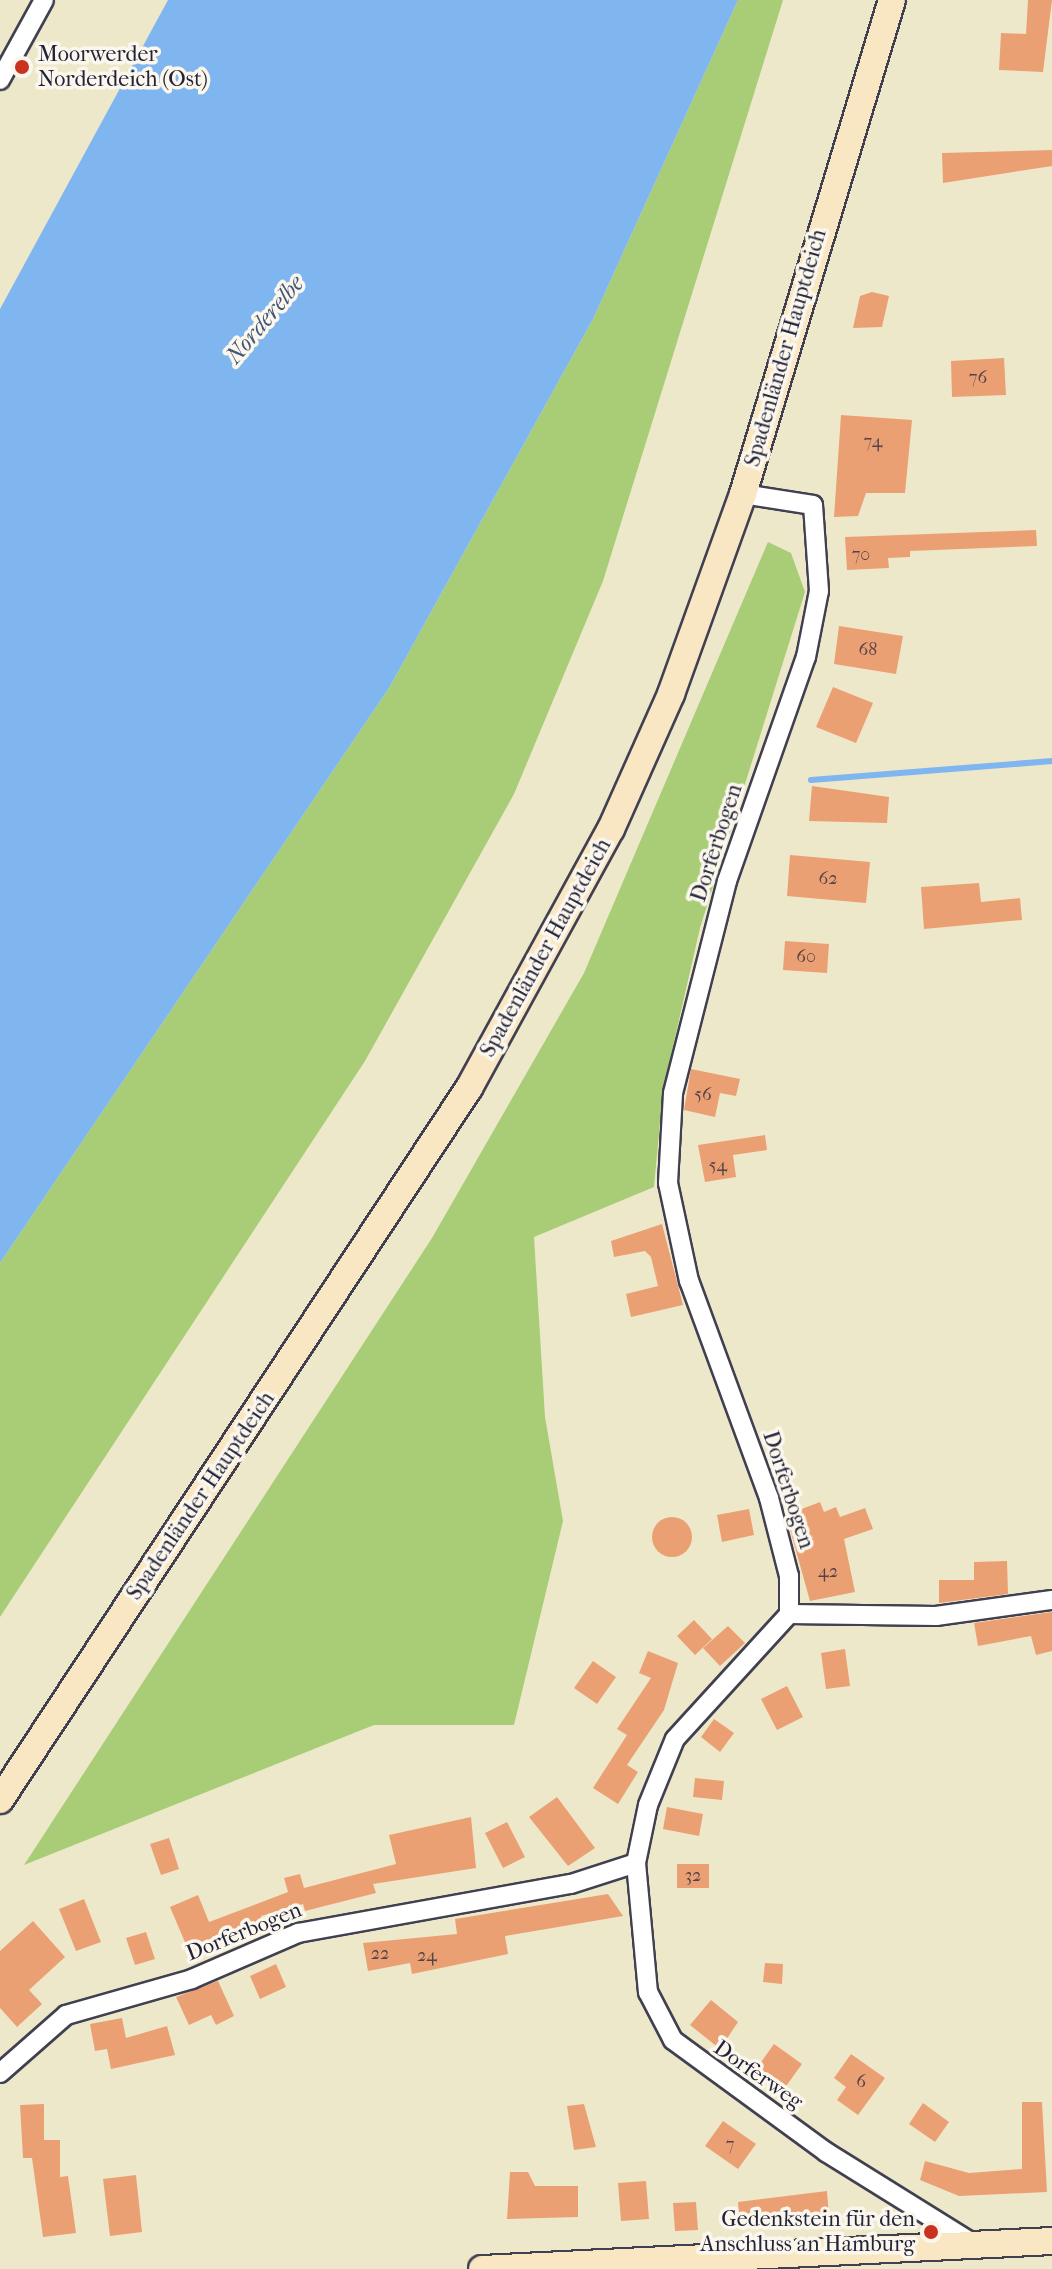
<!DOCTYPE html>
<html>
<head>
<meta charset="utf-8">
<style>
	body { margin:0 }
	#map { position:relative; width:1052px; height:2269px; overflow:hidden; background:#eee8cb; font-family:"IM FELL French Canon",serif }
	div>[style] { position:absolute }
	.green>* { inset:0; background:#a8cd76 }
	.water>* { inset:0; background:#80b6ef }
	.stream>* { height:6px; margin:-3px; padding:0 3px; transform-origin:3px; border-radius:3px; background:#80b6ef }
	.building>* { inset:0; background:#eba074 }
	.round { border-radius:50% }
	.roads { filter:drop-shadow(2px 0 #414051) drop-shadow(-2px 0 #414051) drop-shadow(0 2px #414051) drop-shadow(0 -2px #414051) }
	.street>* { height:18px; margin:-9px; padding:0 9px; transform-origin:9px; border-radius:9px; background:#fff }
	.secondary>* { height:26px; margin:-13px; padding:0 13px; transform-origin:13px; border-radius:13px; background:#f9e7c3 }
	.dots>* { width:22px; height:22px; translate:-50% -50%; box-sizing:border-box; border:4px solid #fbf7ec; border-radius:50% }
	span { translate:-50% -50%; white-space:nowrap; text-align:center; line-height:1.15; -webkit-text-stroke:7px #fbf7ec; paint-order:stroke }
	.number-label { font-size:18px; color:#544249 }
	.number-label span { -webkit-text-stroke-width:0 }
	.poi-label { font-size:22px; color:#22223b }
	.left { translate:0 -50%; text-align:left }
	.right { translate:-100% -50%; text-align:right }
	.street-label { font-size:22px; color:#22223b }
	.water-label { font-size:24px; color:#43567a; font-style:italic }
</style>
</head>
<body>
<div id="map">
	<div class="green">
		<i style="clip-path:polygon(738px 0,783px 0,603px 581px,514px 794px,365px 1061px,0 1617px,0 1263px,389px 688px,593px 319px)"></i>
		<i style="clip-path:polygon(768px 542px,791px 553px,805px 592px,700px 928px,663px 1090px,654px 1187px,534px 1237px,545px 1417px,563px 1521px,514px 1725px,374px 1725px,24px 1865px,432px 1238px,584px 973px)"></i>
	</div>
	<div class="water">
		<i style="clip-path:polygon(168px 0,738px 0,593px 319px,389px 688px,0 1263px,0 309px)"></i>
	</div>
	<div class="stream">
		<i style="left:811px;top:780px;width:242px;rotate:-4.5deg"></i>
	</div>
	<div class="building">
		<i style="clip-path:polygon(1028px 0,1052px 0,1043px 72px,999px 70px,1001px 33px,1026px 34px)"></i>
		<i style="clip-path:polygon(1052px 150px,1052px 166px,943px 183px,942px 153px)"></i>
		<i style="clip-path:polygon(872px 292px,889px 296px,882px 327px,853px 328px,860px 296px)"></i>
		<i style="clip-path:polygon(1004px 358px,1006px 395px,952px 397px,951px 361px)"></i>
		<i style="clip-path:polygon(841px 415px,912px 420px,905px 493px,866px 493px,858px 516px,834px 517px)"></i>
		<i style="clip-path:polygon(1036px 530px,1037px 546px,910px 551px,910px 557px,888px 558px,889px 568px,847px 570px,845px 537px)"></i>
		<i style="clip-path:polygon(839px 626px,903px 636px,896px 674px,834px 664px)"></i>
		<i style="clip-path:polygon(833px 687px,873px 703px,856px 743px,816px 727px)"></i>
		<i style="clip-path:polygon(812px 786px,889px 797px,887px 823px,809px 821px)"></i>
		<i style="clip-path:polygon(790px 855px,870px 862px,866px 903px,787px 896px)"></i>
		<i style="clip-path:polygon(979px 883px,981px 902px,1020px 898px,1022px 920px,924px 929px,921px 887px)"></i>
		<i style="clip-path:polygon(785px 941px,829px 944px,827px 973px,783px 970px)"></i>
		<i style="clip-path:polygon(691px 1069px,740px 1079px,736px 1096px,720px 1093px,715px 1117px,684px 1110px)"></i>
		<i style="clip-path:polygon(765px 1135px,767px 1150px,733px 1155px,736px 1177px,705px 1182px,698px 1145px)"></i>
		<i style="clip-path:polygon(662px 1224px,683px 1305px,631px 1317px,626px 1294px,658px 1286px,651px 1257px,645px 1251px,614px 1257px,611px 1241px)"></i>
		<i style="clip-path:polygon(820px 1502px,824px 1512px,836px 1507px,840px 1517px,865px 1508px,873px 1529px,844px 1539px,855px 1592px,810px 1601px,786px 1515px)"></i>
		<i style="clip-path:polygon(749px 1509px,754px 1535px,722px 1542px,717px 1515px)"></i>
		<i class="round" style="left:652px;top:1517px;width:40px;height:40px"></i>
		<i style="clip-path:polygon(1007px 1561px,1008px 1594px,939px 1603px,939px 1580px,974px 1580px,974px 1562px)"></i>
		<i style="clip-path:polygon(1052px 1612px,1052px 1651px,1036px 1655px,1031px 1636px,978px 1646px,974px 1623px)"></i>
		<i style="clip-path:polygon(694px 1620px,712px 1639px,695px 1655px,677px 1636px)"></i>
		<i style="clip-path:polygon(728px 1626px,745px 1643px,720px 1666px,703px 1648px)"></i>
		<i style="clip-path:polygon(845px 1649px,850px 1686px,826px 1689px,821px 1653px)"></i>
		<i style="clip-path:polygon(648px 1651px,678px 1663px,664px 1710px,627px 1765px,638px 1772px,618px 1804px,593px 1788px,627px 1735px,617px 1729px,651px 1678px,639px 1673px)"></i>
		<i style="clip-path:polygon(593px 1661px,616px 1677px,597px 1704px,574px 1688px)"></i>
		<i style="clip-path:polygon(787px 1686px,803px 1717px,777px 1730px,761px 1699px)"></i>
		<i style="clip-path:polygon(714px 1719px,734px 1733px,720px 1752px,701px 1737px)"></i>
		<i style="clip-path:polygon(695px 1778px,724px 1781px,722px 1800px,693px 1797px)"></i>
		<i style="clip-path:polygon(557px 1797px,595px 1848px,568px 1866px,529px 1817px)"></i>
		<i style="clip-path:polygon(667px 1807px,703px 1814px,699px 1836px,663px 1829px)"></i>
		<i style="clip-path:polygon(471px 1817px,476px 1868px,373px 1884px,376px 1893px,305px 1911px,303px 1904px,261px 1916px,265px 1929px,190px 1954px,170px 1907px,198px 1895px,209px 1922px,288px 1892px,284px 1878px,300px 1874px,304px 1888px,396px 1864px,389px 1835px)"></i>
		<i style="clip-path:polygon(507px 1822px,525px 1857px,503px 1868px,485px 1833px)"></i>
		<i style="clip-path:polygon(169px 1838px,179px 1869px,161px 1875px,150px 1844px)"></i>
		<i style="clip-path:polygon(677px 1864px,709px 1864px,709px 1888px,677px 1888px)"></i>
		<i style="clip-path:polygon(608px 1894px,623px 1916px,505px 1936px,508px 1954px,412px 1974px,410px 1963px,368px 1971px,363px 1943px,457px 1934px,455px 1919px)"></i>
		<i style="clip-path:polygon(84px 1899px,101px 1942px,76px 1951px,59px 1909px)"></i>
		<i style="clip-path:polygon(33px 1921px,65px 1957px,29px 1990px,42px 2004px,17px 2027px,0 2008px,0 1951px)"></i>
		<i style="clip-path:polygon(146px 1932px,155px 1959px,135px 1965px,126px 1938px)"></i>
		<i style="clip-path:polygon(765px 1963px,783px 1964px,782px 1984px,763px 1982px)"></i>
		<i style="clip-path:polygon(276px 1964px,286px 1987px,260px 1999px,250px 1976px)"></i>
		<i style="clip-path:polygon(218px 1981px,234px 2016px,216px 2025px,211px 2015px,189px 2025px,176px 1997px)"></i>
		<i style="clip-path:polygon(711px 2000px,738px 2022px,720px 2049px,690px 2025px)"></i>
		<i style="clip-path:polygon(122px 2018px,126px 2038px,167px 2026px,175px 2055px,111px 2069px,107px 2049px,95px 2051px,90px 2024px)"></i>
		<i style="clip-path:polygon(774px 2044px,802px 2064px,784px 2089px,756px 2069px)"></i>
		<i style="clip-path:polygon(851px 2054px,885px 2078px,858px 2115px,837px 2100px,846px 2087px,834px 2078px)"></i>
		<i style="clip-path:polygon(1022px 2102px,1042px 2102px,1047px 2192px,959px 2196px,920px 2180px,925px 2161px,969px 2173px,1022px 2169px)"></i>
		<i style="clip-path:polygon(923px 2103px,949px 2122px,935px 2142px,909px 2124px)"></i>
		<i style="clip-path:polygon(44px 2104px,44px 2140px,60px 2140px,60px 2177px,68px 2176px,76px 2233px,43px 2237px,32px 2158px,23px 2158px,20px 2105px)"></i>
		<i style="clip-path:polygon(584px 2104px,596px 2147px,574px 2150px,567px 2106px)"></i>
		<i style="clip-path:polygon(723px 2121px,756px 2144px,738px 2169px,705px 2146px)"></i>
		<i style="clip-path:polygon(510px 2172px,528px 2172px,535px 2186px,578px 2186px,578px 2217px,507px 2219px)"></i>
		<i style="clip-path:polygon(136px 2175px,142px 2232px,110px 2236px,103px 2179px)"></i>
		<i style="clip-path:polygon(646px 2181px,649px 2219px,621px 2221px,618px 2183px)"></i>
		<i style="clip-path:polygon(827px 2191px,829px 2217px,740px 2227px,738px 2202px)"></i>
		<i style="clip-path:polygon(696px 2202px,698px 2230px,675px 2231px,673px 2203px)"></i>
	</div>
	<div class="roads">
		<div class="street">
			<i style="left:0;top:80px;width:91px;rotate:-61.2deg"></i>
			<i style="left:789px;top:1614px;width:147px;rotate:0.8deg"></i>
			<i style="left:936px;top:1616px;width:117px;rotate:-7.9deg"></i>
			<i style="left:636px;top:1863px;width:130px;rotate:84.7deg"></i>
			<i style="left:648px;top:1992px;width:54px;rotate:62.5deg"></i>
			<i style="left:673px;top:2040px;width:190px;rotate:36.2deg"></i>
			<i style="left:826px;top:2152px;width:174px;rotate:31.9deg"></i>
			<i style="left:0;top:2073px;width:88px;rotate:-41.3deg"></i>
			<i style="left:66px;top:2015px;width:131px;rotate:-15.9deg"></i>
			<i style="left:192px;top:1979px;width:116px;rotate:-23.5deg"></i>
			<i style="left:298px;top:1933px;width:277px;rotate:-10.2deg"></i>
			<i style="left:571px;top:1884px;width:68px;rotate:-17.9deg"></i>
			<i style="left:636px;top:1863px;width:59px;rotate:-78.3deg"></i>
			<i style="left:648px;top:1805px;width:71px;rotate:-67.8deg"></i>
			<i style="left:675px;top:1739px;width:169px;rotate:-47.6deg"></i>
			<i style="left:789px;top:1614px;width:38px;rotate:-90deg"></i>
			<i style="left:789px;top:1576px;width:81px;rotate:-104.4deg"></i>
			<i style="left:769px;top:1498px;width:231px;rotate:-110.2deg"></i>
			<i style="left:689px;top:1281px;width:100px;rotate:-102.1deg"></i>
			<i style="left:668px;top:1183px;width:90px;rotate:-86.8deg"></i>
			<i style="left:673px;top:1093px;width:219px;rotate:-75.7deg"></i>
			<i style="left:727px;top:881px;width:238px;rotate:-70.6deg"></i>
			<i style="left:806px;top:657px;width:67px;rotate:-78.9deg"></i>
			<i style="left:819px;top:591px;width:86px;rotate:-94deg"></i>
			<i style="left:813px;top:505px;width:71px;rotate:-171.1deg"></i>
		</div>
		<div class="secondary">
			<i style="left:0;top:1800px;width:853px;rotate:-56.63deg"></i>
			<i style="left:469px;top:1088px;width:295px;rotate:-61.3deg"></i>
			<i style="left:611px;top:829px;width:148px;rotate:-66deg"></i>
			<i style="left:671px;top:694px;width:213px;rotate:-70.2deg"></i>
			<i style="left:743px;top:494px;width:516px;rotate:-73.22deg"></i>
			<i style="left:482px;top:2269px;width:571px;rotate:-2.81deg"></i>
		</div>
	</div>
	<div class="dots">
		<i style="left:22px;top:67px;background:#c8321e"></i>
		<i style="left:931px;top:2232px;background:#c8321e"></i>
	</div>
	<div class="number-label">
		<span style="left:978px;top:378px">76</span>
		<span style="left:873px;top:442px">74</span>
		<span style="left:861px;top:555px">70</span>
		<span style="left:868px;top:650px">68</span>
		<span style="left:828px;top:879px">62</span>
		<span style="left:806px;top:957px">60</span>
		<span style="left:703px;top:1095px">56</span>
		<span style="left:718px;top:1166px">54</span>
		<span style="left:828px;top:1572px">42</span>
		<span style="left:693px;top:1876px">32</span>
		<span style="left:380px;top:1954px">22</span>
		<span style="left:427px;top:1956px">24</span>
		<span style="left:861px;top:2082px">6</span>
		<span style="left:730px;top:2145px">7</span>
	</div>
	<div class="poi-label">
		<span class="left" style="left:38px;top:67px">Moorwerder<br>Norderdeich (Ost)</span>
		<span class="right" style="left:915px;top:2232px">Gedenkstein für den<br>Anschluss an Hamburg</span>
	</div>
	<div class="street-label">
		<span style="left:786px;top:348px;rotate:-74deg">Spadenländer Hauptdeich</span>
		<span style="left:717px;top:843px;rotate:-72deg">Dorferbogen</span>
		<span style="left:546px;top:948px;rotate:-61deg">Spadenländer Hauptdeich</span>
		<span style="left:788px;top:1490px;rotate:72deg">Dorferbogen</span>
		<span style="left:201px;top:1496px;rotate:-56deg">Spadenländer Hauptdeich</span>
		<span style="left:244px;top:1932px;rotate:-22deg">Dorferbogen</span>
		<span style="left:758px;top:2075px;rotate:35deg">Dorferweg</span>
	</div>
	<div class="water-label">
		<span style="left:265px;top:320px;rotate:-50deg">Norderelbe</span>
	</div>
</div>
</body>
</html>
